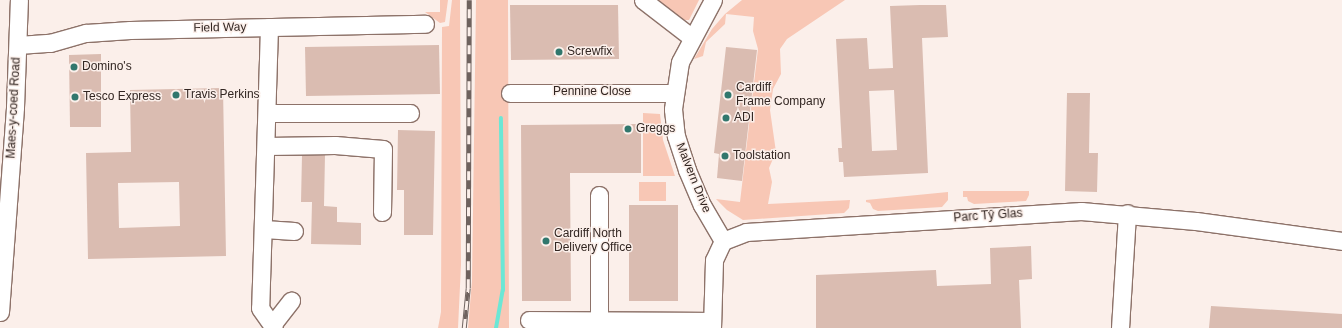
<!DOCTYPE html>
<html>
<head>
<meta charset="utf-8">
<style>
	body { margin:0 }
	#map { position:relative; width:1342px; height:328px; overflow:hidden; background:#fbefea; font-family:Helvetica,sans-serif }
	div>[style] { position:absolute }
	.green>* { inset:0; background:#f8c7b5 }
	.stream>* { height:4px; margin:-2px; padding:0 2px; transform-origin:2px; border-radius:2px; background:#6ce7d5 }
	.building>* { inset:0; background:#dabcb1 }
	.roads { filter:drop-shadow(1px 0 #8d7269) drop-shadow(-1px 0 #8d7269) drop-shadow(0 1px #8d7269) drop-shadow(0 -1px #8d7269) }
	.minor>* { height:17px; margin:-8.5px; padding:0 8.5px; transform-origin:8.5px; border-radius:8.5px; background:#fff }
	.rail>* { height:4.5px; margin-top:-2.25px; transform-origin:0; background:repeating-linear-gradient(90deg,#fbefea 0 9px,#6e625e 0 18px); box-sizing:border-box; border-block:1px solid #6e625e }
	.dots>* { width:11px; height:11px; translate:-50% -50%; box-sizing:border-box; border:2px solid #fbefea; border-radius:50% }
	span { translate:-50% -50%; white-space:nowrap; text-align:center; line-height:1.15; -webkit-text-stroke:3px #fbefea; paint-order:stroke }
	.street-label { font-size:12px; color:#322622 }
	.poi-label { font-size:12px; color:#322622 }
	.left { translate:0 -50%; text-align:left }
</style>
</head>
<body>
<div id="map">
	<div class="green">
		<i style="clip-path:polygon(440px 0,448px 0,445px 22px,440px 23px,425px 12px,440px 12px)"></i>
		<i style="clip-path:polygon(452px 0,460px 0,461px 265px,458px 328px,438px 328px,441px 312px,442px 27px,449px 26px)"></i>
		<i style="clip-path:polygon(476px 0,508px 0,509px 328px,468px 328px,472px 281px)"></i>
		<i style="clip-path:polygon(657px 0,699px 0,689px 20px,685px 20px,677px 18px)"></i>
		<i style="clip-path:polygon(742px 0,845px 0,787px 39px,780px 49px,781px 74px,773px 89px,770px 110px,776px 152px,769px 168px,772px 182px,768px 204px,850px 200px,849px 208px,844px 213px,743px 220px,727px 210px,716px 199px,740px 202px,758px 49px,753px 31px,754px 17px,726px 14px,725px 24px,706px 42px,703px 56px,694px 59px,712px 29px,725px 14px)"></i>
		<i style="clip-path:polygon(643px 113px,660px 114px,663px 140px,675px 176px,643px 176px)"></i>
		<i style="clip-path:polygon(639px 182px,666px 182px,666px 201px,639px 201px)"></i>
		<i style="clip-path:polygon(963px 191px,1029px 191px,1029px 195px,1026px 201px,974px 204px,968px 201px,967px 197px,963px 197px)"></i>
		<i style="clip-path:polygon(948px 192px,948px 200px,942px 207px,878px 211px,873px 209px,870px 203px,866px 202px,866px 200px)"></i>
	</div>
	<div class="stream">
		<i style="left:496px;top:328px;width:39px;rotate:-80deg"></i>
		<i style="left:503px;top:290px;width:172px;rotate:-90.7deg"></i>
	</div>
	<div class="building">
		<i style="clip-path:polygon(510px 5px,618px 5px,619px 59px,511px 60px)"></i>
		<i style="clip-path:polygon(evenodd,920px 5px,946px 5px,948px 37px,922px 38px,928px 173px,844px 177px,843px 162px,839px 162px,838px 148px,842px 148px,836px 39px,867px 38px,869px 69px,893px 68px,890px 6px,920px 5px,894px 90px,897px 150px,872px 151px,869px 91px,894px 90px)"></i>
		<i style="clip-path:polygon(439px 45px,440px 94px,306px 96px,305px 47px)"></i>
		<i style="clip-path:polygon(726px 47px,757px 50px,742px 181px,717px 178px,719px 154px,714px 153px)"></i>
		<i style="clip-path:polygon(101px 54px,101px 127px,70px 127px,69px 55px)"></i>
		<i style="clip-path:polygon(evenodd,223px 88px,226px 256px,88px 259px,86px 153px,131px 152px,130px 90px,223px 88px,179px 182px,180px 226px,119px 228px,118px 183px,179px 182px)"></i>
		<i style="clip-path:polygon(1067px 93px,1090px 93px,1089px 153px,1098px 153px,1097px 192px,1065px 191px)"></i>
		<i style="clip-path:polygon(641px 124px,641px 173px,570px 173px,571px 301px,522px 301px,521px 125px)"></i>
		<i style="clip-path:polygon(398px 130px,435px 131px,433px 235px,404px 235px,404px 190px,397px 190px)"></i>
		<i style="clip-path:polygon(302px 155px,325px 155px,324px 206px,337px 207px,337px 222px,361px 223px,361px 245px,311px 244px,312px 202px,301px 202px)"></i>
		<i style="clip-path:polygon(629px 205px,678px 205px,678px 301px,629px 301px)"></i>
		<i style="clip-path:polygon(1031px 246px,1032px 279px,1019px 280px,1021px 328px,816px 328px,816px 275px,936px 270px,937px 286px,991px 284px,990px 248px)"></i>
		<i style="clip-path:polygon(1211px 306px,1342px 314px,1342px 328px,1209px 328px)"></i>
	</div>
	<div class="roads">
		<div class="minor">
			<i style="left:643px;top:0;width:61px;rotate:37.6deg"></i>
			<i style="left:713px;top:0;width:70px;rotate:118deg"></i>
			<i style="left:680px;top:62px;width:48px;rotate:98.5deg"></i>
			<i style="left:673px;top:109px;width:27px;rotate:84deg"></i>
			<i style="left:676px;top:136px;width:36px;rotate:72deg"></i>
			<i style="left:687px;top:170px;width:38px;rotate:67deg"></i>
			<i style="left:702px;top:205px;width:42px;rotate:59.7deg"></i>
			<i style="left:269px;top:27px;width:281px;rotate:91.8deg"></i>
			<i style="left:260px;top:308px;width:24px;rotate:55deg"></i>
			<i style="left:18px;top:45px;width:32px;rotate:-4deg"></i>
			<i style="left:50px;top:43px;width:37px;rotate:-16deg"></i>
			<i style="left:86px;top:33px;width:44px;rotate:-3.9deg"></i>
			<i style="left:130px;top:30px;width:295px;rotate:-1.2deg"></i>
			<i style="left:510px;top:93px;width:163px"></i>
			<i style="left:267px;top:113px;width:143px"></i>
			<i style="left:266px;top:146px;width:69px;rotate:-0.8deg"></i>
			<i style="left:335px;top:145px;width:48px;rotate:4.8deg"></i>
			<i style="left:383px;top:149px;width:63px;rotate:90.9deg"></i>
			<i style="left:599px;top:195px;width:127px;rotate:90deg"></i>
			<i style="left:264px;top:229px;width:30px;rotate:4deg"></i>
			<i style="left:0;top:312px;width:206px;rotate:-85.8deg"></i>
			<i style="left:15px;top:107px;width:107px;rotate:-87.9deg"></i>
			<i style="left:529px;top:320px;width:183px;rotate:0.3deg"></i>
			<i style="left:272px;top:325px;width:31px;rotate:-52deg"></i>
			<i style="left:712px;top:328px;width:68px;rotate:-88.3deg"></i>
			<i style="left:714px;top:260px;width:21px;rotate:-65deg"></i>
			<i style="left:723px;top:241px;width:25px;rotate:-21deg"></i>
			<i style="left:746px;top:232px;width:336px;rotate:-3.6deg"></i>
			<i style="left:1081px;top:211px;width:115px;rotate:5deg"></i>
			<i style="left:1196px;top:221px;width:147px;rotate:7.8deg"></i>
			<i style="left:1120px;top:328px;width:115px;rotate:-86.5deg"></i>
		</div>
	</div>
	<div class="rail">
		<i style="left:464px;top:328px;width:40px;rotate:-84.3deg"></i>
		<i style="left:468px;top:288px;width:288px;rotate:-89.8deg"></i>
	</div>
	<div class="dots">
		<i style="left:559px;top:52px;background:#31776d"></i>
		<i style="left:74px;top:67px;background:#31776d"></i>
		<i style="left:176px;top:95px;background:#31776d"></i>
		<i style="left:728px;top:95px;background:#31776d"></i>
		<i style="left:75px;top:97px;background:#31776d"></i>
		<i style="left:726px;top:118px;background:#31776d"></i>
		<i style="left:628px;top:129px;background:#31776d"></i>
		<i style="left:725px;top:156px;background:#31776d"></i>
		<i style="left:546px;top:241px;background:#31776d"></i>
	</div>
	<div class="street-label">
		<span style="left:220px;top:28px;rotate:-1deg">Field Way</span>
		<span style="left:592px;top:92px">Pennine Close</span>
		<span style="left:14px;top:108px;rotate:-87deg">Maes-y-coed Road</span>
		<span style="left:693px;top:178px;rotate:68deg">Malvern Drive</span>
		<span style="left:988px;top:216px;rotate:-4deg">Parc Tŷ Glas</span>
	</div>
	<div class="poi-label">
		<span class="left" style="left:567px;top:52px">Screwfix</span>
		<span class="left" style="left:82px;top:67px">Domino's</span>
		<span class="left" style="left:736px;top:95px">Cardiff<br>Frame Company</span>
		<span class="left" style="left:184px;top:95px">Travis Perkins</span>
		<span class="left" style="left:83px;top:97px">Tesco Express</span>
		<span class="left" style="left:734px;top:118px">ADI</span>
		<span class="left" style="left:636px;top:129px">Greggs</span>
		<span class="left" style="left:733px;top:156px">Toolstation</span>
		<span class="left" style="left:554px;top:241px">Cardiff North<br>Delivery Office</span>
	</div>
</div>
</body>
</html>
